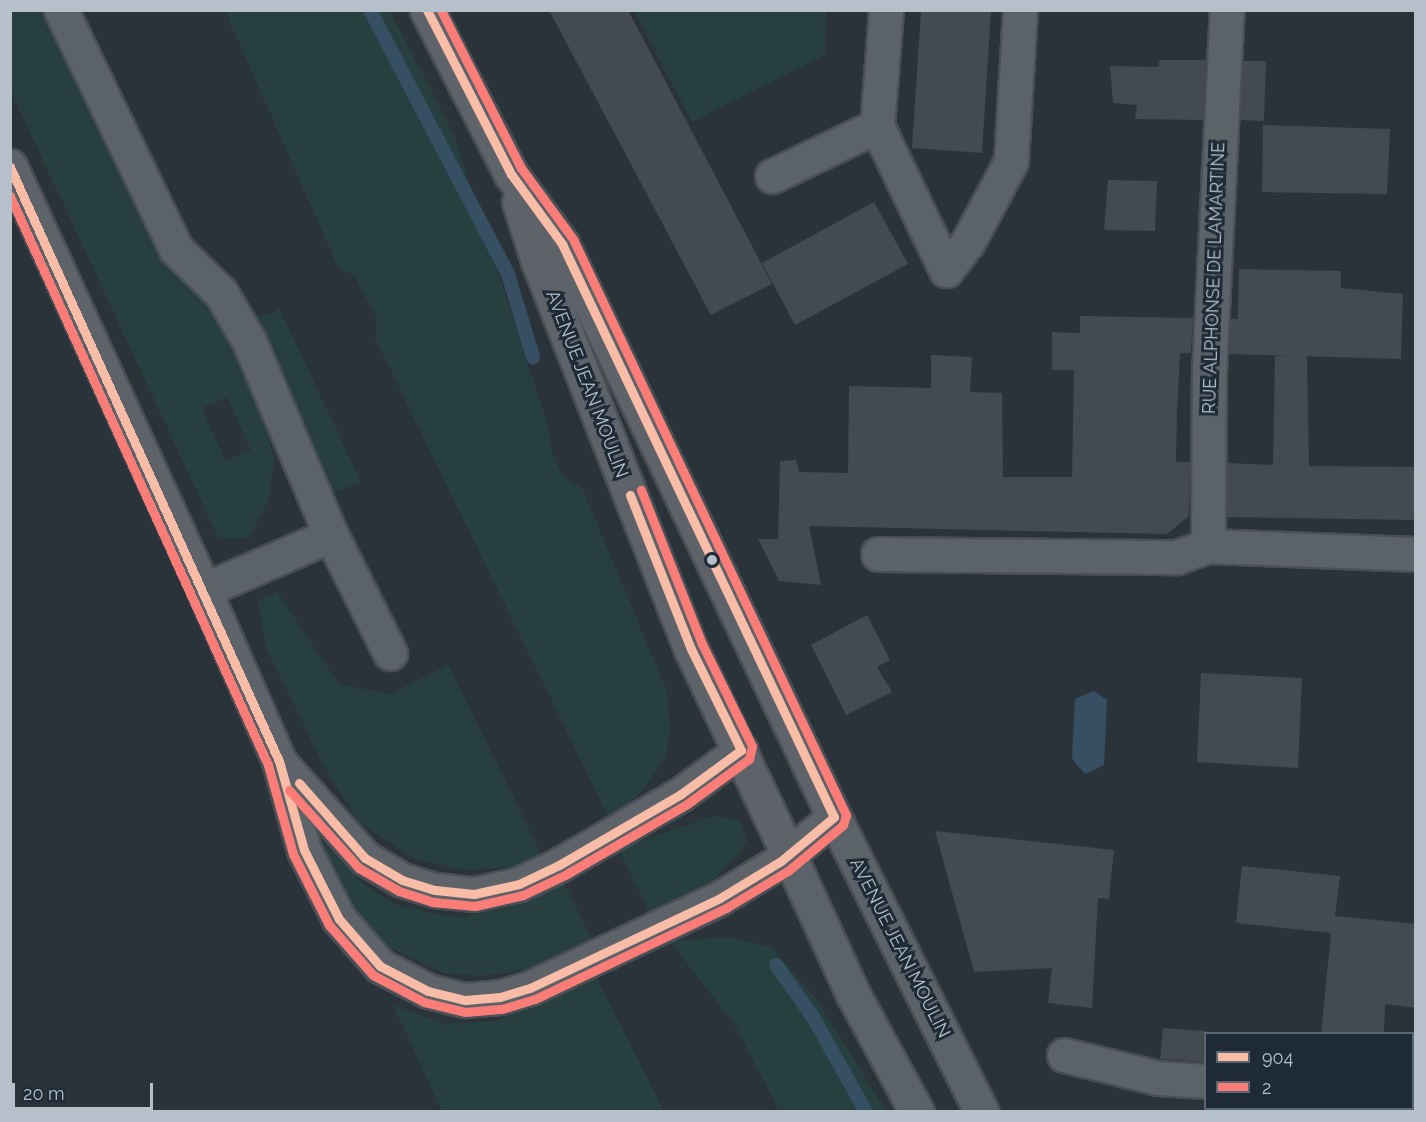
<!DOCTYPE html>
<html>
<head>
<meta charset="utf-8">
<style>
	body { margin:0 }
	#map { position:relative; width:1426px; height:1122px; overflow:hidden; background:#2b333a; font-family:Raleway,sans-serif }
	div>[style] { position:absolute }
	.green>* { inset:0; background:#283f40 }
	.water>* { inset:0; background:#374f63 }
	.stream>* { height:14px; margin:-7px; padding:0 7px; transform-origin:7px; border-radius:7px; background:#374f63 }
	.building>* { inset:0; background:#434a50 }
	.roads { filter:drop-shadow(2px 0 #494f54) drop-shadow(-2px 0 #494f54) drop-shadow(0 2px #494f54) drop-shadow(0 -2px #494f54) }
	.minor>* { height:33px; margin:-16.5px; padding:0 16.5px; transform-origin:16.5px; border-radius:16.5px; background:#5b6268 }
	.major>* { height:33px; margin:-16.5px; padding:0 16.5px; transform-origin:16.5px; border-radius:16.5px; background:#5e6369 }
	.bus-1>* { height:9px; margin:-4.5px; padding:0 4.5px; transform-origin:4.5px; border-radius:4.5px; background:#f8bca7 }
	.bus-2>* { height:9px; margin:-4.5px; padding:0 4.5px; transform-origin:4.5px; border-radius:4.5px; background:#fc7d77 }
	.dots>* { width:16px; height:16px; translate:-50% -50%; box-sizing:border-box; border:3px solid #1e2a35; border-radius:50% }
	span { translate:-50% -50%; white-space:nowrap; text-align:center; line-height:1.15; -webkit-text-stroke:6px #1e2a35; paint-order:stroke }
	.street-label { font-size:18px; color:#b5c0ca }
	.frame { position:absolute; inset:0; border:12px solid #b5c0ca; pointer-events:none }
	.legend { position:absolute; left:1204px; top:1032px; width:210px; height:78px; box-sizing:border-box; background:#1e2a35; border:2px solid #5a6671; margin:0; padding:8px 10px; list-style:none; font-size:18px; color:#b5c0ca }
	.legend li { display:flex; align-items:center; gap:12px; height:30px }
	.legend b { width:30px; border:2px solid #5a6671 }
	.scale { position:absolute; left:12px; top:1083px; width:141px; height:27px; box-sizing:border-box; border:3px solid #b5c0ca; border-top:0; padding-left:8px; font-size:18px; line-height:21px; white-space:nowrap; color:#b5c0ca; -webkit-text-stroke:4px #1e2a35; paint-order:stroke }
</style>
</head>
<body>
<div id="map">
	<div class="green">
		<i style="clip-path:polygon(evenodd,10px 11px,41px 11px,175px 268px,237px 338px,261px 400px,274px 462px,269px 499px,249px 538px,219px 539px,11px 91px,10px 11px,227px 397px,251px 450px,225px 461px,202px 408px,227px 397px)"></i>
		<i style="clip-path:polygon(225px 11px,390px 11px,454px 135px,547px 423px,553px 455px,563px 477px,582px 488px,667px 691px,670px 726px,666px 756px,643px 790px,610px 820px,375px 338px,377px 318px,354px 275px,339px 269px)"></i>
		<i style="clip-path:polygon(634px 11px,826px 11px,825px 55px,692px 122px)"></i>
		<i style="clip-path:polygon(279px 308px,361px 482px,328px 495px,251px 314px,268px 315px)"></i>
		<i style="clip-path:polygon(277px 592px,339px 684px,390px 694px,448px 665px,541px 853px,515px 867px,464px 870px,414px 858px,360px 823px,324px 766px,266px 648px,258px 601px)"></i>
		<i style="clip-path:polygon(715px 816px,739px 820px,747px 840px,740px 852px,713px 881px,652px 918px,618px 848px)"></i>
		<i style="clip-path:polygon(314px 833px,364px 885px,399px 906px,458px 918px,507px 906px,563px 880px,594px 945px,538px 968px,481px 976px,443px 973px,385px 945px,362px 923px)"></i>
		<i style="clip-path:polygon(730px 937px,771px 947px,817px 1000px,886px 1111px,779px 1111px,735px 1025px,670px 941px)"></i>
		<i style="clip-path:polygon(597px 979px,664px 1111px,442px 1111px,393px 1005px,444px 1024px,494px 1021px)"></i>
	</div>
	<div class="water">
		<i style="clip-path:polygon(1094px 691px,1107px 700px,1104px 765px,1085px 774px,1072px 759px,1075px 699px)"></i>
	</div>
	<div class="stream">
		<i style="left:370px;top:10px;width:298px;rotate:62.4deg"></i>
		<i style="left:508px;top:274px;width:87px;rotate:73.2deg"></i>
		<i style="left:776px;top:965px;width:64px;rotate:54.6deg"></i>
		<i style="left:813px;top:1017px;width:109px;rotate:60.8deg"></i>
	</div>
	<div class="building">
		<i style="clip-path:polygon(549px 10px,628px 10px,772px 284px,711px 315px)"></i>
		<i style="clip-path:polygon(921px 10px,991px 10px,982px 153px,912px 148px)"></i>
		<i style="clip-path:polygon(1160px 60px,1206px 60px,1203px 120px,1135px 119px,1137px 105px,1113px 103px,1110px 66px,1158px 67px)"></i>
		<i style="clip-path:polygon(1243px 61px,1266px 61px,1264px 121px,1240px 120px)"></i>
		<i style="clip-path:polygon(1263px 125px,1390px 129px,1387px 194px,1262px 192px)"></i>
		<i style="clip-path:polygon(1108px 180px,1157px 181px,1155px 231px,1104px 230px)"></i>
		<i style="clip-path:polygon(874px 202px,908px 264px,795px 325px,762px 263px)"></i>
		<i style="clip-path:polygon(1239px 269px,1341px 271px,1341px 288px,1403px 294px,1401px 359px,1229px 354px,1230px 319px,1238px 319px)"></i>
		<i style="clip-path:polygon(1080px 316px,1193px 318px,1191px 353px,1180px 353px,1177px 411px,1176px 462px,1190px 462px,1189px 516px,1167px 534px,809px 526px,821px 585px,779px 581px,758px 539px,778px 539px,780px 461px,796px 460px,799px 472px,848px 473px,849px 386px,931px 388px,931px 355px,972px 357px,970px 392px,1002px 393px,1003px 477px,1072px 477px,1074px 370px,1052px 370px,1052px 332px,1080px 333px)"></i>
		<i style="clip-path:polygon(1275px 356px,1307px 356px,1309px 466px,1416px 467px,1416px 520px,1227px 517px,1227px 463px,1273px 465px)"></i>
		<i style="clip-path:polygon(867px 615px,890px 660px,877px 667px,892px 692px,846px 715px,811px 645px)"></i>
		<i style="clip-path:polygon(1201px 673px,1302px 678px,1298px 768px,1197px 762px)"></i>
		<i style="clip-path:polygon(935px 831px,1114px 850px,1109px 899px,1098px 898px,1092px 1008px,1048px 1003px,1052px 968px,974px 972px)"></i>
		<i style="clip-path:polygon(1242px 866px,1340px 876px,1335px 916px,1416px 924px,1416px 1008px,1385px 1004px,1384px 1034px,1321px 1034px,1331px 933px,1236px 923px)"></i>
		<i style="clip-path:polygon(1163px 1028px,1206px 1031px,1206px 1062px,1160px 1059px)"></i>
	</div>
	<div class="roads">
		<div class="minor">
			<i style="left:61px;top:10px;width:265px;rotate:64.3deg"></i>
			<i style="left:176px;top:249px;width:63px;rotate:44.4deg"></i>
			<i style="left:221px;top:293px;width:56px;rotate:59.7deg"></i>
			<i style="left:249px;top:341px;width:211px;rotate:67.1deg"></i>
			<i style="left:886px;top:10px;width:116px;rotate:94.4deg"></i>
			<i style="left:877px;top:126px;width:160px;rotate:64.4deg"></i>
			<i style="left:946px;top:270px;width:36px;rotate:-52deg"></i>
			<i style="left:968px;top:242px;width:92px;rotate:-62deg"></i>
			<i style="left:1011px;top:161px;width:151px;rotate:-86.6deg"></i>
			<i style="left:772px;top:176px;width:116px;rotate:-25.5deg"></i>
			<i style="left:1208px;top:546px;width:174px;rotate:-89.7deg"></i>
			<i style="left:1209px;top:372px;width:362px;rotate:-87.2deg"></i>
			<i style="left:878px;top:554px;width:299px;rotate:0.6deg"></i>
			<i style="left:1177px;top:557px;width:33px;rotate:-20deg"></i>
			<i style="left:1208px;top:546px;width:208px;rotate:2.2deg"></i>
			<i style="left:204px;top:590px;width:138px;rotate:-23.4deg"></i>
			<i style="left:331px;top:535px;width:132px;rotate:63.4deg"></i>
			<i style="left:834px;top:817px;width:330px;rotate:63.4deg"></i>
			<i style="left:789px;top:855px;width:155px;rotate:65.3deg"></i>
			<i style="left:854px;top:996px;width:132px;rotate:61.5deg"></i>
			<i style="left:1064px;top:1055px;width:97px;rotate:13.7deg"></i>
			<i style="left:1158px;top:1078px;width:48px;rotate:3.6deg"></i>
			<i style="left:1412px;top:1094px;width:4px"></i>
			<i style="left:1367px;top:1112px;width:4px;rotate:-90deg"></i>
		</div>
		<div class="major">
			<i style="left:10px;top:166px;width:466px;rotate:65.4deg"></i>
			<i style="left:204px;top:590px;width:187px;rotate:66.3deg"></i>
			<i style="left:279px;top:761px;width:92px;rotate:74.3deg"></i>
			<i style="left:304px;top:850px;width:77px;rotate:63.1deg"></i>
			<i style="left:339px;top:919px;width:62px;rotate:48.9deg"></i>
			<i style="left:380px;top:966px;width:54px;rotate:27.5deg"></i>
			<i style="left:428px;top:991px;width:38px;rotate:14deg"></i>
			<i style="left:465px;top:1000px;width:35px;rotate:-5deg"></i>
			<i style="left:500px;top:997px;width:31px;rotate:-17deg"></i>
			<i style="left:530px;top:988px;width:210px;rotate:-25.3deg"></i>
			<i style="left:720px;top:898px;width:71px;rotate:-31.2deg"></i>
			<i style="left:781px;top:861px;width:69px;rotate:-39.7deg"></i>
			<i style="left:834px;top:817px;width:634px;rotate:-115.39deg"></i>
			<i style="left:562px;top:244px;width:87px;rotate:-126.1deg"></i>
			<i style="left:511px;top:174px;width:184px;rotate:-117.1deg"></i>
			<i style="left:519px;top:202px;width:62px;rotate:72.1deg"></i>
			<i style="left:538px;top:261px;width:417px;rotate:68.5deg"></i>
			<i style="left:691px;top:649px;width:228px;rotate:64.6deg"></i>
			<i style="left:282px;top:765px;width:125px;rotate:48.3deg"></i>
			<i style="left:365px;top:858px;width:43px;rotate:30.7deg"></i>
			<i style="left:402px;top:880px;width:34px;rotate:17deg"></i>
			<i style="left:435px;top:890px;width:39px;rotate:6deg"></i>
			<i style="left:474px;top:894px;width:46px;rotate:-12.5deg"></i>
			<i style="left:519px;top:884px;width:44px;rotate:-25.4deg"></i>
			<i style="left:559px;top:865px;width:141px;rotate:-30.2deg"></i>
			<i style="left:681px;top:794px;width:74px;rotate:-36.3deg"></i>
		</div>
	</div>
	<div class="bus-1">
		<i style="left:427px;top:10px;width:184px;rotate:62.9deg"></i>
		<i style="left:511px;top:174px;width:87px;rotate:53.9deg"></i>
		<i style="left:562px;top:244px;width:634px;rotate:64.61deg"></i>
		<i style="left:10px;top:167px;width:652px;rotate:65.64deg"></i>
		<i style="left:279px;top:761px;width:92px;rotate:74.3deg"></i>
		<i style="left:304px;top:850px;width:77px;rotate:63.1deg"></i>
		<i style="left:339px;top:919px;width:62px;rotate:48.9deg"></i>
		<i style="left:380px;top:966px;width:54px;rotate:27.5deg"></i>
		<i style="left:428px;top:991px;width:38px;rotate:14deg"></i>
		<i style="left:465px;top:1000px;width:35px;rotate:-5deg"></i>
		<i style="left:500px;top:997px;width:31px;rotate:-17deg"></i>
		<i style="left:530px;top:988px;width:210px;rotate:-25.3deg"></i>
		<i style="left:720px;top:898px;width:71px;rotate:-31.2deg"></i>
		<i style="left:781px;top:861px;width:69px;rotate:-39.7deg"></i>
		<i style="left:630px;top:495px;width:166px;rotate:68.4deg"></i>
		<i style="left:691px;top:649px;width:113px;rotate:63.7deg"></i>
		<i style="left:299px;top:783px;width:100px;rotate:48.7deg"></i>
		<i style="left:365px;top:858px;width:43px;rotate:30.7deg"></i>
		<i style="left:402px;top:880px;width:34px;rotate:17deg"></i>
		<i style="left:435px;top:890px;width:39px;rotate:6deg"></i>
		<i style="left:474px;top:894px;width:46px;rotate:-12.5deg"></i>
		<i style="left:519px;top:884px;width:44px;rotate:-25.4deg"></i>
		<i style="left:559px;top:865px;width:141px;rotate:-30.2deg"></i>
		<i style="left:681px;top:794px;width:74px;rotate:-36.3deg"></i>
	</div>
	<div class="bus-2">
		<i style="left:10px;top:196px;width:625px;rotate:65.61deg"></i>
		<i style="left:268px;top:765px;width:92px;rotate:74.3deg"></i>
		<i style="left:293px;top:854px;width:80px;rotate:63.1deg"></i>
		<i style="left:329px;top:925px;width:67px;rotate:48.7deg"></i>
		<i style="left:373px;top:975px;width:58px;rotate:27.9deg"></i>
		<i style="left:424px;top:1002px;width:42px;rotate:13.7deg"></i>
		<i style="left:465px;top:1012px;width:37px;rotate:-5deg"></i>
		<i style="left:502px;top:1009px;width:34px;rotate:-17deg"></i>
		<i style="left:535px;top:999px;width:212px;rotate:-25.5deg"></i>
		<i style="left:726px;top:908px;width:74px;rotate:-31.1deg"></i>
		<i style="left:789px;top:870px;width:70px;rotate:-39.8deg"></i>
		<i style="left:843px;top:825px;width:10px;rotate:-73deg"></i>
		<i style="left:846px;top:815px;width:637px;rotate:-115.36deg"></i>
		<i style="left:573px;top:239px;width:88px;rotate:-126.2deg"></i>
		<i style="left:521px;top:168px;width:177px;rotate:-116.9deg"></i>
		<i style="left:289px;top:790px;width:105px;rotate:48.1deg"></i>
		<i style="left:359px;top:868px;width:46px;rotate:29.9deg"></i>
		<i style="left:399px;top:891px;width:36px;rotate:18deg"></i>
		<i style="left:433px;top:902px;width:42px;rotate:5.4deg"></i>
		<i style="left:475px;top:906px;width:49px;rotate:-12.9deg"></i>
		<i style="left:523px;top:895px;width:47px;rotate:-25.5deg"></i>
		<i style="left:565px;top:875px;width:141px;rotate:-30.2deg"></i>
		<i style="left:687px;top:804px;width:77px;rotate:-36deg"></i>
		<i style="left:749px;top:759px;width:13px;rotate:-77deg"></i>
		<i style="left:752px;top:746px;width:114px;rotate:-116.1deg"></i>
		<i style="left:702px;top:644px;width:166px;rotate:-111.6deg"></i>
	</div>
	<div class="dots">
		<i style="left:712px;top:560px;background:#b5c0ca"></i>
	</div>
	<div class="street-label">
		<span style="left:1214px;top:278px;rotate:-88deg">RUE ALPHONSE DE LAMARTINE</span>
		<span style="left:587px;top:384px;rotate:69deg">AVENUE JEAN MOULIN</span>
		<span style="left:900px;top:948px;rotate:63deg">AVENUE JEAN MOULIN</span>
	</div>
	<div class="frame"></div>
	<ul class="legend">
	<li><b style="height:8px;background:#f8bca7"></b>904</li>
	<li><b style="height:8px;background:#fc7d77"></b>2</li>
	</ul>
	<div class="scale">20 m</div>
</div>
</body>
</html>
